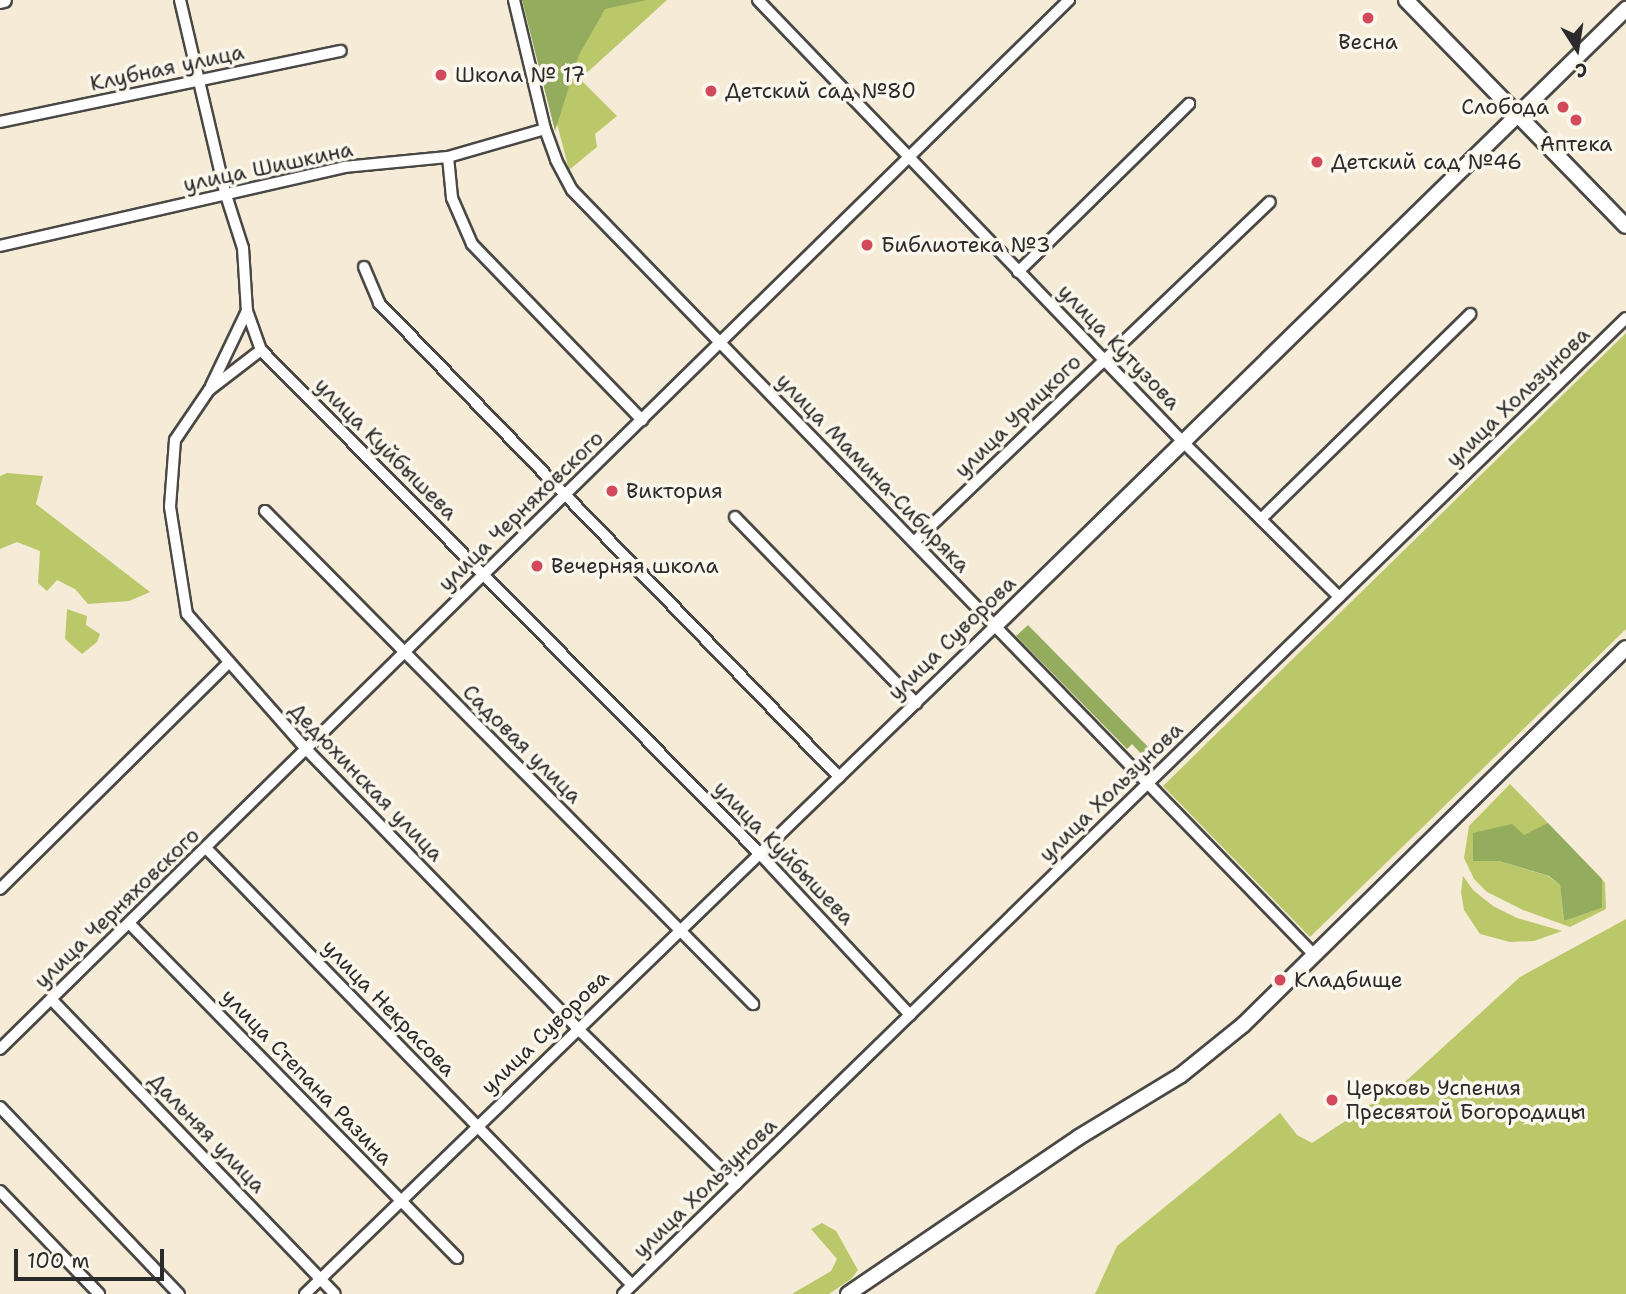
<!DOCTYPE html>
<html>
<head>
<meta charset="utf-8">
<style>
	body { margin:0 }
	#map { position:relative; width:1626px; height:1294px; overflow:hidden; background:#f5ebd6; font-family:"Shantell Sans",sans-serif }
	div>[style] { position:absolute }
	.green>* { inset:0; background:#bac86a }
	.forest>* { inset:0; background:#93ac5e }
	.roads { filter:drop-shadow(2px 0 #494845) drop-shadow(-2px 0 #494845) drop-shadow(0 2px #494845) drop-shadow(0 -2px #494845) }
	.street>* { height:10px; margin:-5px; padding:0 5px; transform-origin:5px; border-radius:5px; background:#fff }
	.secondary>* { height:14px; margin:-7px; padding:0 7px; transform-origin:7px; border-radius:7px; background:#fff }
	.dots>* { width:19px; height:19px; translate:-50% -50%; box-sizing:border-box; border:4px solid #fbf7ec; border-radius:50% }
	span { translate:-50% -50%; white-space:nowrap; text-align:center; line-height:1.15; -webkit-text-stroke:7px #fbf7ec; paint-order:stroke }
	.poi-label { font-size:21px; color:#2b2b2b }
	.left { translate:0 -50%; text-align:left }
	.right { translate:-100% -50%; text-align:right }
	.street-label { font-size:21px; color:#2b2b2b }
	.north { position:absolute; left:1542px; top:14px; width:70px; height:70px; -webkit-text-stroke:5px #fbf7ec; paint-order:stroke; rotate:168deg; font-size:19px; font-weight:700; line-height:28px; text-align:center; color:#2b2b2b }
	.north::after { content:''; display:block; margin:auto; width:24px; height:32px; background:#2b2b2b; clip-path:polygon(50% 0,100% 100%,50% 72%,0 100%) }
	.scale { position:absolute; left:14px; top:1249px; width:150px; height:32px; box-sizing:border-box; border:4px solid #2b2b2b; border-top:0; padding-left:9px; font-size:21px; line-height:24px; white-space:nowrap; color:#2b2b2b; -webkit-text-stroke:5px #fbf7ec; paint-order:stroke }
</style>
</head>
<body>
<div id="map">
	<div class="green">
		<i style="clip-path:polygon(525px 0,667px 0,580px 79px,617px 116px,595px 134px,597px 147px,569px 170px)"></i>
		<i style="clip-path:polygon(1626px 333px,1626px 629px,1310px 937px,1163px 786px)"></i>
		<i style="clip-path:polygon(7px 473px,43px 476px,36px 504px,150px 592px,129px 601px,88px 604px,75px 589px,57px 580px,47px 591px,38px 583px,40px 551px,17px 542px,0 549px,0 476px)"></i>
		<i style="clip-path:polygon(67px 609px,87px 616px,86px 625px,100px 634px,97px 642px,82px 654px,65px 639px)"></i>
		<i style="clip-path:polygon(1510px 784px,1548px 823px,1534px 833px,1473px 861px,1499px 861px,1548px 876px,1560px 885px,1564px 921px,1602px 908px,1602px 879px,1605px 883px,1606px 909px,1570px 927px,1523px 910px,1487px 892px,1474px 879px,1464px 858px,1469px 826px)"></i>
		<i style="clip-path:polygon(1463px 876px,1473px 890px,1493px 906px,1517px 918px,1562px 931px,1534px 941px,1510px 942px,1480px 934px,1464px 910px,1461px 892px)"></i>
		<i style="clip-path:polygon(1626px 919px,1626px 1294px,1095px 1294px,1117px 1246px,1280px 1113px,1297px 1135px,1312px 1143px,1406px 1081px,1520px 977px)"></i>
		<i style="clip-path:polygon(822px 1223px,836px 1231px,858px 1270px,851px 1279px,829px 1294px,792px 1294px,831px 1271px,837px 1259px,811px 1229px)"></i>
	</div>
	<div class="forest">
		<i style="clip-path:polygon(522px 0,647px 0,605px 9px,579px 55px,555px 131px)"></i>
		<i style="clip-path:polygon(1028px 625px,1154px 753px,1147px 760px,1132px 744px,1127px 749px,1016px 636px)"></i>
		<i style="clip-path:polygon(1548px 823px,1602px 879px,1602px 908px,1564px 921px,1560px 885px,1549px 876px,1499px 861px,1473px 861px,1473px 833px,1512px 824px,1524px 835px)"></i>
	</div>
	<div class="roads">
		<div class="street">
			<i style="left:180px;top:0;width:197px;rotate:76.8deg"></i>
			<i style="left:225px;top:192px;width:59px;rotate:72.2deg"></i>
			<i style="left:243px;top:248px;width:63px;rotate:86.4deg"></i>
			<i style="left:247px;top:311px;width:41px;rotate:70.3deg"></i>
			<i style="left:261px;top:350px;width:709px;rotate:45.29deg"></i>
			<i style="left:760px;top:854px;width:220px;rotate:47deg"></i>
			<i style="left:514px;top:0;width:133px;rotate:76.5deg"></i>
			<i style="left:545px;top:129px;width:33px;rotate:70deg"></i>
			<i style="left:556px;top:160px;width:34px;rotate:62deg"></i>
			<i style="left:572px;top:190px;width:1067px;rotate:45.87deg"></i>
			<i style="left:758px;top:0;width:613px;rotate:46.12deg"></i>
			<i style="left:1183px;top:442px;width:220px;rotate:44.8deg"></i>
			<i style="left:0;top:122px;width:348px;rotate:-11.8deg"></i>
			<i style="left:448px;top:157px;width:41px;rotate:84.4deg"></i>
			<i style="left:452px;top:198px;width:50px;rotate:66.5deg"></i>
			<i style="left:472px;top:244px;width:245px;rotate:46deg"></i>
			<i style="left:0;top:246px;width:353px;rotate:-12.9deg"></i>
			<i style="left:344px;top:167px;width:104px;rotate:-5.5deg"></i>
			<i style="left:448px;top:157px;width:101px;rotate:-16.1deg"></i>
			<i style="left:364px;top:267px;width:39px;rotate:67deg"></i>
			<i style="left:379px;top:303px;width:661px;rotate:45.86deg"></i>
			<i style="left:1018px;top:272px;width:240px;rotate:-44.5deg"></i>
			<i style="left:261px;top:350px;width:66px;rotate:142.4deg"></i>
			<i style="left:209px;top:390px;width:60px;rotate:124.2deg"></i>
			<i style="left:175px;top:440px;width:67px;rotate:94.3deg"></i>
			<i style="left:170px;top:507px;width:108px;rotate:81deg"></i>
			<i style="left:187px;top:614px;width:181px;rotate:48.6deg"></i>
			<i style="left:307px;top:750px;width:390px;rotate:45.8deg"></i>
			<i style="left:579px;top:1030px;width:220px;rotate:44.4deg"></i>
			<i style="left:211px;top:386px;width:83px;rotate:-64.4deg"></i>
			<i style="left:265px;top:511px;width:694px;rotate:45.29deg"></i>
			<i style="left:735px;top:517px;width:260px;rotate:45.8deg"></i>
			<i style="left:1261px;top:519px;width:293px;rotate:-44.4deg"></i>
			<i style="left:914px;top:542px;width:492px;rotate:-43.7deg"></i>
			<i style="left:206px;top:848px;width:610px;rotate:45.73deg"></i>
			<i style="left:0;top:889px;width:322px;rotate:-44.7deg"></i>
			<i style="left:129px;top:923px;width:469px;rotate:45.6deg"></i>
			<i style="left:51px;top:999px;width:409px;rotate:46.1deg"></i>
			<i style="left:0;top:1049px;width:1498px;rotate:-44.46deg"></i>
			<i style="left:0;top:1107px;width:259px;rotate:46.3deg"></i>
			<i style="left:0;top:1191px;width:143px;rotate:46.1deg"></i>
			<i style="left:305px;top:1294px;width:960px;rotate:-44.07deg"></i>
			<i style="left:623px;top:1294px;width:1399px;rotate:-44.22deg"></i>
		</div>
		<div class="secondary">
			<i style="left:1406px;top:0;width:315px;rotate:45.8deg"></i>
			<i style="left:0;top:1px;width:4px;rotate:-14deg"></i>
			<i style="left:995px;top:626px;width:883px;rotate:-44.36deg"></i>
			<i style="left:848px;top:1294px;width:279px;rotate:-34.2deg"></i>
			<i style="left:1079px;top:1137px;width:119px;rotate:-31.3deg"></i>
			<i style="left:1181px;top:1075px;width:80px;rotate:-38.9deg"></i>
			<i style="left:1243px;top:1025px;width:537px;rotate:-44.55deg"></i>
		</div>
	</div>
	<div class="dots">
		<i style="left:1368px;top:18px;background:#d1495b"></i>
		<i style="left:441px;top:75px;background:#d1495b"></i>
		<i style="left:711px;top:91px;background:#d1495b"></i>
		<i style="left:1563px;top:107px;background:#d1495b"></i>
		<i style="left:1576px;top:120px;background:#d1495b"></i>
		<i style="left:1317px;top:162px;background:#d1495b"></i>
		<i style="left:867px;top:245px;background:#d1495b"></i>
		<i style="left:612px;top:491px;background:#d1495b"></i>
		<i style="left:537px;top:566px;background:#d1495b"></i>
		<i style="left:1280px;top:980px;background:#d1495b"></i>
		<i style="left:1332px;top:1100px;background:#d1495b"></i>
	</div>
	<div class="poi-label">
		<span style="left:1368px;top:42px">Весна</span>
		<span class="left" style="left:455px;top:75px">Школа № 17</span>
		<span class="left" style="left:725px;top:91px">Детский сад №80</span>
		<span class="right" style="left:1549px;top:107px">Слобода</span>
		<span style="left:1576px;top:144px">Аптека</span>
		<span class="left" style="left:1331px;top:162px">Детский сад №46</span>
		<span class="left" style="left:881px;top:245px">Библиотека №3</span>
		<span class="left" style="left:626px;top:491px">Виктория</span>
		<span class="left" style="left:551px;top:566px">Вечерняя школа</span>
		<span class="left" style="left:1294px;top:980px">Кладбище</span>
		<span class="left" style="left:1346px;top:1100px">Церковь Успения<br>Пресвятой Богородицы</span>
	</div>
	<div class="street-label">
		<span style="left:167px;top:68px;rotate:-12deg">Клубная улица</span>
		<span style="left:268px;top:167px;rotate:-12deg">улица Шишкина</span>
		<span style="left:1119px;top:347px;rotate:46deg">улица Кутузова</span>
		<span style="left:1518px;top:397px;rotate:-44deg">улица Хользунова</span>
		<span style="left:1018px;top:416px;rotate:-44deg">улица Урицкого</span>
		<span style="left:386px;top:449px;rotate:45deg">улица Куйбышева</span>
		<span style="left:873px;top:473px;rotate:46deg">улица Мамина-Сибиряка</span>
		<span style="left:521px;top:511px;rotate:-44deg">улица Черняховского</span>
		<span style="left:952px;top:638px;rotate:-44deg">улица Суворова</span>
		<span style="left:522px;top:744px;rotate:45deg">Садовая улица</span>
		<span style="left:366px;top:782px;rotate:46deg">Дедюхинская улица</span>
		<span style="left:1111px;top:792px;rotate:-44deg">улица Хользунова</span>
		<span style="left:784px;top:853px;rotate:46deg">улица Куйбышева</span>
		<span style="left:117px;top:908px;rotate:-44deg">улица Черняховского</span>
		<span style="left:389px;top:1008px;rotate:46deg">улица Некрасова</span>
		<span style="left:545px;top:1032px;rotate:-44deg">улица Суворова</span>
		<span style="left:307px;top:1077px;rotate:46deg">улица Степана Разина</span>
		<span style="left:207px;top:1133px;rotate:46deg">Дальняя улица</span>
		<span style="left:705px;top:1188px;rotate:-44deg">улица Хользунова</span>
	</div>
	<div class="north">С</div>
	<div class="scale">100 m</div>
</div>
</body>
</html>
